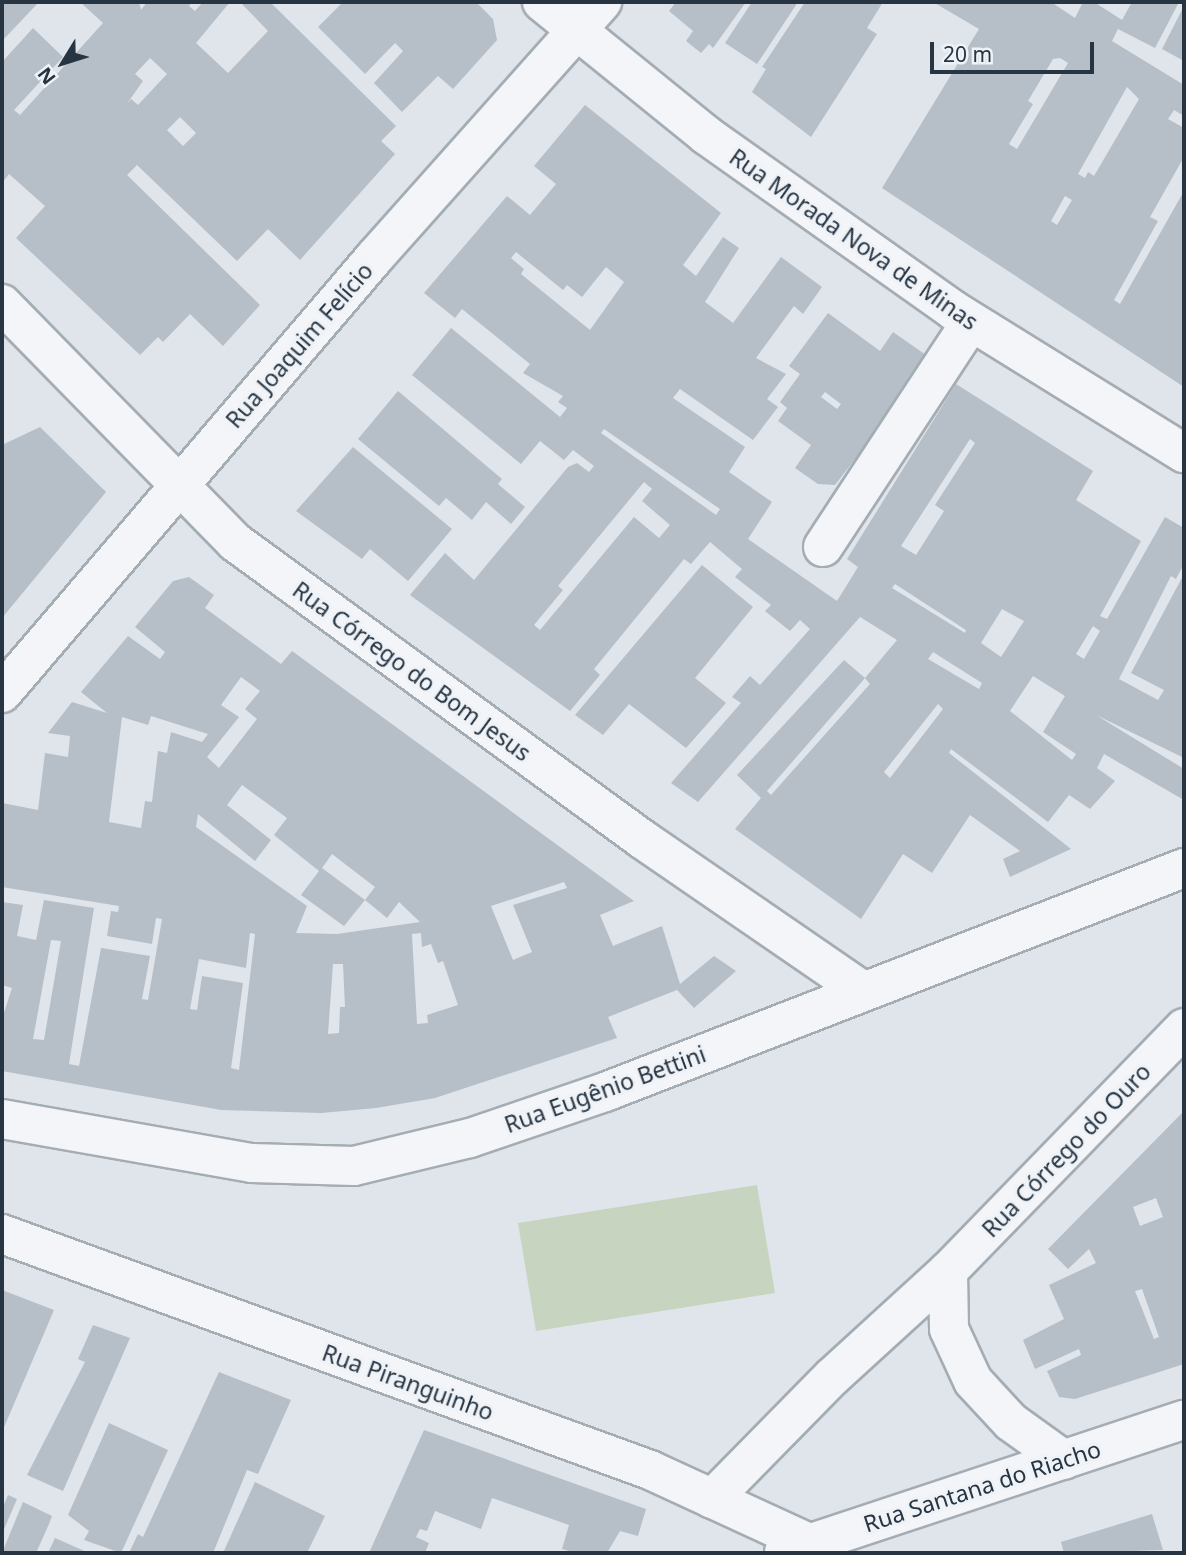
<!DOCTYPE html>
<html>
<head>
<meta charset="utf-8">
<style>
	body { margin:0 }
	#map { position:relative; width:1186px; height:1555px; overflow:hidden; background:#dfe5ea; font-family:"Noto Sans",sans-serif }
	div>[style] { position:absolute }
	.green>* { inset:0; background:#c7d4c0 }
	.building>* { inset:0; background:#b6bec7 }
	.roads { filter:drop-shadow(2px 0 #a4acb4) drop-shadow(-2px 0 #a4acb4) drop-shadow(0 2px #a4acb4) drop-shadow(0 -2px #a4acb4) }
	.minor>* { height:38px; margin:-19px; padding:0 19px; transform-origin:19px; border-radius:19px; background:#f3f5f8 }
	span { translate:-50% -50%; white-space:nowrap; text-align:center; line-height:1.15; -webkit-text-stroke:6px #eff3f7; paint-order:stroke }
	.street-label { font-size:23px; color:#273442 }
	.frame { position:absolute; inset:0; border:4px solid #273442; pointer-events:none }
	.north { position:absolute; left:28px; top:28px; width:70px; height:70px; -webkit-text-stroke:5px #eff3f7; paint-order:stroke; rotate:232deg; font-size:19px; font-weight:700; line-height:28px; text-align:center; color:#273442 }
	.north::after { content:''; display:block; margin:auto; width:24px; height:32px; background:#273442; clip-path:polygon(50% 0,100% 100%,50% 72%,0 100%) }
	.scale { position:absolute; left:930px; top:42px; width:164px; height:32px; box-sizing:border-box; border:4px solid #273442; border-top:0; padding-left:9px; font-size:21px; line-height:24px; white-space:nowrap; color:#273442; -webkit-text-stroke:5px #eff3f7; paint-order:stroke }
</style>
</head>
<body>
<div id="map">
	<div class="green">
		<i style="clip-path:polygon(757px 1185px,775px 1293px,536px 1331px,518px 1223px)"></i>
	</div>
	<div class="building">
		<i style="clip-path:polygon(2px 2px,39px 2px,2px 41px)"></i>
		<i style="clip-path:polygon(evenodd,80px 2px,139px 2px,141px 10px,147px 2px,192px 2px,189px 6px,195px 11px,203px 2px,230px 2px,196px 43px,228px 73px,268px 31px,240px 2px,270px 2px,396px 126px,381px 141px,395px 154px,300px 260px,268px 229px,237px 261px,137px 165px,127px 175px,260px 305px,223px 346px,190px 314px,163px 342px,158px 337px,140px 355px,16px 238px,45px 206px,9px 174px,2px 183px,2px 62px,33px 28px,63px 57px,14px 110px,20px 115px,103px 23px,80px 2px,150px 58px,167px 74px,138px 105px,131px 99px,126px 105px,143px 81px,135px 74px,150px 58px,80px 2px,180px 117px,196px 133px,183px 146px,167px 130px,180px 117px)"></i>
		<i style="clip-path:polygon(343px 2px,476px 2px,493px 19px,497px 40px,453px 89px,438px 76px,402px 112px,374px 83px,403px 51px,395px 43px,365px 74px,318px 27px)"></i>
		<i style="clip-path:polygon(676px 2px,746px 2px,713px 48px,709px 44px,701px 53px,686px 41px,693px 31px,669px 11px)"></i>
		<i style="clip-path:polygon(752px 2px,798px 2px,757px 64px,725px 43px)"></i>
		<i style="clip-path:polygon(805px 2px,883px 2px,867px 28px,877px 34px,811px 137px,752px 92px,766px 69px,762px 67px)"></i>
		<i style="clip-path:polygon(evenodd,933px 2px,1051px 2px,1075px 18px,1083px 2px,1094px 2px,1122px 20px,1132px 2px,1178px 4px,1155px 48px,1118px 29px,1112px 41px,1184px 85px,1184px 116px,1174px 110px,1168px 119px,1184px 128px,1184px 157px,1150px 217px,1158px 221px,1114px 300px,1120px 304px,1184px 191px,1184px 387px,882px 188px,979px 29px,933px 2px,1060px 58px,1068px 63px,1017px 149px,1009px 144px,1033px 104px,1028px 101px,1053px 59px,1060px 58px,933px 2px,1127px 87px,1139px 99px,1094px 176px,1088px 172px,1085px 178px,1078px 174px,1127px 87px,933px 2px,1065px 196px,1072px 200px,1057px 225px,1051px 221px,1065px 196px)"></i>
		<i style="clip-path:polygon(1184px 6px,1184px 61px,1162px 49px)"></i>
		<i style="clip-path:polygon(evenodd,585px 105px,721px 213px,683px 265px,696px 276px,723px 237px,739px 248px,705px 302px,733px 323px,781px 257px,822px 287px,803px 314px,794px 306px,756px 358px,786px 374px,767px 399px,778px 407px,753px 440px,680px 389px,673px 398px,745px 447px,729px 472px,772px 502px,748px 539px,824px 592px,837px 601px,858px 567px,847px 559px,956px 384px,1093px 471px,1076px 500px,1141px 541px,1100px 616px,1107px 619px,1165px 517px,1184px 528px,1184px 564px,1176px 579px,1171px 576px,1119px 679px,1158px 700px,1164px 690px,1131px 673px,1184px 574px,1184px 758px,1096px 715px,1184px 769px,1184px 800px,1104px 754px,1097px 768px,1115px 781px,1090px 809px,1069px 795px,1048px 822px,951px 749px,949px 753px,1071px 849px,1010px 877px,1003px 859px,1020px 851px,970px 815px,932px 873px,903px 854px,861px 919px,735px 829px,761px 798px,737px 775px,844px 660px,865px 678px,767px 791px,771px 795px,870px 684px,865px 678px,897px 640px,860px 617px,698px 802px,671px 783px,741px 703px,732px 697px,750px 676px,760px 685px,810px 629px,800px 620px,790px 631px,765px 611px,771px 605px,735px 577px,742px 569px,710px 542px,691px 564px,684px 559px,594px 669px,600px 675px,570px 711px,410px 595px,445px 553px,474px 580px,568px 467px,577px 463px,589px 472px,594px 466px,573px 450px,564px 460px,540px 441px,521px 464px,412px 375px,451px 328px,560px 417px,567px 408px,558px 402px,563px 396px,523px 373px,530px 364px,462px 309px,455px 318px,424px 293px,507px 196px,530px 215px,556px 184px,534px 166px,585px 105px,516px 252px,563px 290px,567px 285px,582px 297px,606px 267px,624px 282px,590px 330px,521px 274px,524px 269px,511px 258px,516px 252px,585px 105px,604px 429px,720px 509px,716px 515px,601px 433px,604px 429px,585px 105px,970px 439px,975px 443px,935px 505px,944px 511px,916px 555px,901px 546px,970px 439px,585px 105px,644px 482px,652px 489px,642px 501px,670px 525px,659px 538px,634px 517px,540px 630px,534px 625px,563px 590px,558px 586px,644px 482px,585px 105px,895px 584px,966px 630px,965px 633px,892px 588px,895px 584px,585px 105px,1002px 609px,1024px 621px,1001px 657px,981px 643px,1002px 609px,585px 105px,1093px 626px,1100px 631px,1084px 659px,1076px 654px,1093px 626px,585px 105px,933px 652px,982px 683px,979px 689px,928px 659px,933px 652px,585px 105px,1033px 676px,1065px 696px,1043px 732px,1076px 754px,1072px 760px,1010px 711px,1033px 676px,585px 105px,938px 704px,943px 709px,890px 778px,884px 772px,938px 704px)"></i>
		<i style="clip-path:polygon(evenodd,828px 313px,880px 351px,893px 332px,926px 355px,925px 368px,835px 485px,818px 484px,795px 468px,811px 445px,778px 421px,787px 408px,780px 402px,800px 374px,789px 366px,828px 313px,825px 392px,841px 404px,837px 409px,821px 397px,825px 392px)"></i>
		<i style="clip-path:polygon(398px 391px,502px 479px,498px 484px,525px 507px,511px 524px,486px 502px,472px 520px,446px 498px,439px 506px,358px 439px)"></i>
		<i style="clip-path:polygon(40px 427px,106px 492px,2px 618px,2px 445px)"></i>
		<i style="clip-path:polygon(353px 447px,452px 529px,408px 581px,370px 549px,362px 559px,296px 511px)"></i>
		<i style="clip-path:polygon(702px 565px,753px 607px,695px 678px,726px 703px,686px 748px,629px 704px,603px 735px,575px 715px)"></i>
		<i style="clip-path:polygon(evenodd,189px 577px,214px 595px,205px 608px,281px 664px,292px 651px,634px 901px,600px 915px,613px 946px,662px 926px,680px 984px,714px 956px,736px 971px,694px 1008px,677px 990px,608px 1017px,617px 1038px,435px 1098px,376px 1108px,321px 1113px,221px 1110px,2px 1071px,2px 1019px,12px 988px,2px 985px,2px 902px,23px 905px,17px 936px,36px 940px,44px 900px,94px 908px,69px 1064px,79px 1066px,101px 948px,150px 956px,142px 999px,148px 1000px,162px 919px,156px 918px,152px 944px,107px 936px,111px 911px,118px 912px,119px 906px,2px 887px,2px 803px,38px 810px,45px 753px,68px 757px,70px 736px,48px 733px,72px 702px,107px 713px,81px 692px,128px 636px,160px 659px,165px 652px,135px 627px,173px 581px,189px 577px,241px 677px,260px 691px,245px 709px,257px 719px,219px 768px,207px 757px,239px 717px,221px 705px,241px 677px,189px 577px,151px 716px,208px 734px,202px 742px,171px 732px,167px 753px,158px 751px,152px 802px,145px 801px,141px 828px,109px 822px,122px 717px,148px 725px,151px 716px,189px 577px,242px 785px,287px 818px,274px 835px,319px 871px,301px 895px,344px 926px,365px 900px,387px 918px,399px 902px,420px 922px,337px 934px,296px 933px,307px 906px,196px 827px,198px 814px,255px 861px,271px 840px,227px 805px,242px 785px,189px 577px,332px 854px,375px 887px,365px 900px,322px 868px,332px 854px,189px 577px,564px 882px,567px 888px,513px 905px,532px 952px,513px 960px,491px 906px,564px 882px,189px 577px,250px 933px,255px 934px,239px 1070px,231px 1068px,243px 983px,202px 976px,197px 1010px,190px 1009px,199px 959px,246px 968px,250px 933px,189px 577px,421px 933px,422px 947px,431px 944px,438px 963px,443px 961px,458px 1005px,427px 1015px,428px 1023px,417px 1024px,412px 934px,421px 933px,189px 577px,51px 940px,61px 941px,44px 1040px,33px 1039px,51px 940px,189px 577px,333px 964px,343px 964px,345px 1007px,340px 1007px,339px 1033px,328px 1034px,333px 964px)"></i>
		<i style="clip-path:polygon(evenodd,1183px 1112px,1184px 1364px,1075px 1399px,1059px 1397px,1047px 1371px,1081px 1355px,1079px 1349px,1035px 1369px,1023px 1340px,1064px 1319px,1049px 1285px,1096px 1263px,1089px 1249px,1068px 1269px,1048px 1249px,1183px 1112px,1156px 1198px,1163px 1217px,1140px 1226px,1133px 1207px,1156px 1198px,1183px 1112px,1142px 1289px,1159px 1337px,1154px 1339px,1135px 1291px,1142px 1289px)"></i>
		<i style="clip-path:polygon(2px 1290px,54px 1310px,2px 1432px)"></i>
		<i style="clip-path:polygon(93px 1325px,130px 1338px,63px 1491px,27px 1475px,85px 1362px,78px 1359px)"></i>
		<i style="clip-path:polygon(219px 1372px,291px 1400px,258px 1474px,247px 1470px,213px 1553px,129px 1553px,138px 1534px,143px 1537px)"></i>
		<i style="clip-path:polygon(109px 1423px,168px 1450px,121px 1553px,84px 1540px,89px 1531px,68px 1515px)"></i>
		<i style="clip-path:polygon(424px 1430px,646px 1509px,638px 1536px,620px 1531px,607px 1553px,577px 1553px,562px 1549px,569px 1525px,492px 1498px,481px 1529px,435px 1511px,427px 1531px,420px 1529px,416px 1537px,429px 1543px,425px 1553px,369px 1553px)"></i>
		<i style="clip-path:polygon(255px 1482px,325px 1516px,307px 1553px,223px 1553px)"></i>
		<i style="clip-path:polygon(8px 1495px,17px 1499px,2px 1534px,2px 1509px)"></i>
		<i style="clip-path:polygon(23px 1502px,52px 1516px,49px 1524px,36px 1553px,2px 1553px)"></i>
		<i style="clip-path:polygon(1152px 1514px,1163px 1550px,1064px 1553px,1061px 1542px)"></i>
		<i style="clip-path:polygon(55px 1538px,89px 1553px,48px 1553px)"></i>
	</div>
	<div class="roads">
		<div class="minor">
			<i style="left:542px;top:2px;width:211px;rotate:39deg"></i>
			<i style="left:706px;top:135px;width:303px;rotate:35.3deg"></i>
			<i style="left:953px;top:310px;width:272px;rotate:31.8deg"></i>
			<i style="left:2px;top:304px;width:333px;rotate:45.6deg"></i>
			<i style="left:235px;top:542px;width:504px;rotate:36.12deg"></i>
			<i style="left:642px;top:839px;width:268px;rotate:34.5deg"></i>
			<i style="left:823px;top:547px;width:269px;rotate:-56.7deg"></i>
			<i style="left:2px;top:693px;width:572px;rotate:-49.46deg"></i>
			<i style="left:374px;top:258px;width:343px;rotate:-48.3deg"></i>
			<i style="left:2px;top:1119px;width:254px;rotate:10deg"></i>
			<i style="left:252px;top:1163px;width:102px;rotate:1.7deg"></i>
			<i style="left:354px;top:1166px;width:119px;rotate:-13.6deg"></i>
			<i style="left:470px;top:1138px;width:143px;rotate:-18.8deg"></i>
			<i style="left:605px;top:1092px;width:621px;rotate:-21.15deg"></i>
			<i style="left:2px;top:1234px;width:690px;rotate:20.01deg"></i>
			<i style="left:650px;top:1470px;width:175px;rotate:24.7deg"></i>
			<i style="left:948px;top:1271px;width:58px;rotate:89deg"></i>
			<i style="left:949px;top:1329px;width:57px;rotate:65.2deg"></i>
			<i style="left:973px;top:1381px;width:56px;rotate:47.2deg"></i>
			<i style="left:1011px;top:1422px;width:65px;rotate:35.6deg"></i>
			<i style="left:712px;top:1499px;width:171px;rotate:-45.5deg"></i>
			<i style="left:832px;top:1377px;width:157px;rotate:-42.4deg"></i>
			<i style="left:948px;top:1271px;width:339px;rotate:-45.8deg"></i>
			<i style="left:784px;top:1552px;width:421px;rotate:-18.3deg"></i>
		</div>
	</div>
	<div class="street-label">
		<span style="left:854px;top:239px;rotate:35deg">Rua Morada Nova de Minas</span>
		<span style="left:299px;top:345px;rotate:-49deg">Rua Joaquim Felício</span>
		<span style="left:412px;top:671px;rotate:36deg">Rua Córrego do Bom Jesus</span>
		<span style="left:605px;top:1089px;rotate:-20deg">Rua Eugênio Bettini</span>
		<span style="left:1066px;top:1150px;rotate:-46deg">Rua Córrego do Ouro</span>
		<span style="left:408px;top:1382px;rotate:20deg">Rua Piranguinho</span>
		<span style="left:982px;top:1486px;rotate:-18deg">Rua Santana do Riacho</span>
	</div>
	<div class="frame"></div>
	<div class="north">N</div>
	<div class="scale">20 m</div>
</div>
</body>
</html>
